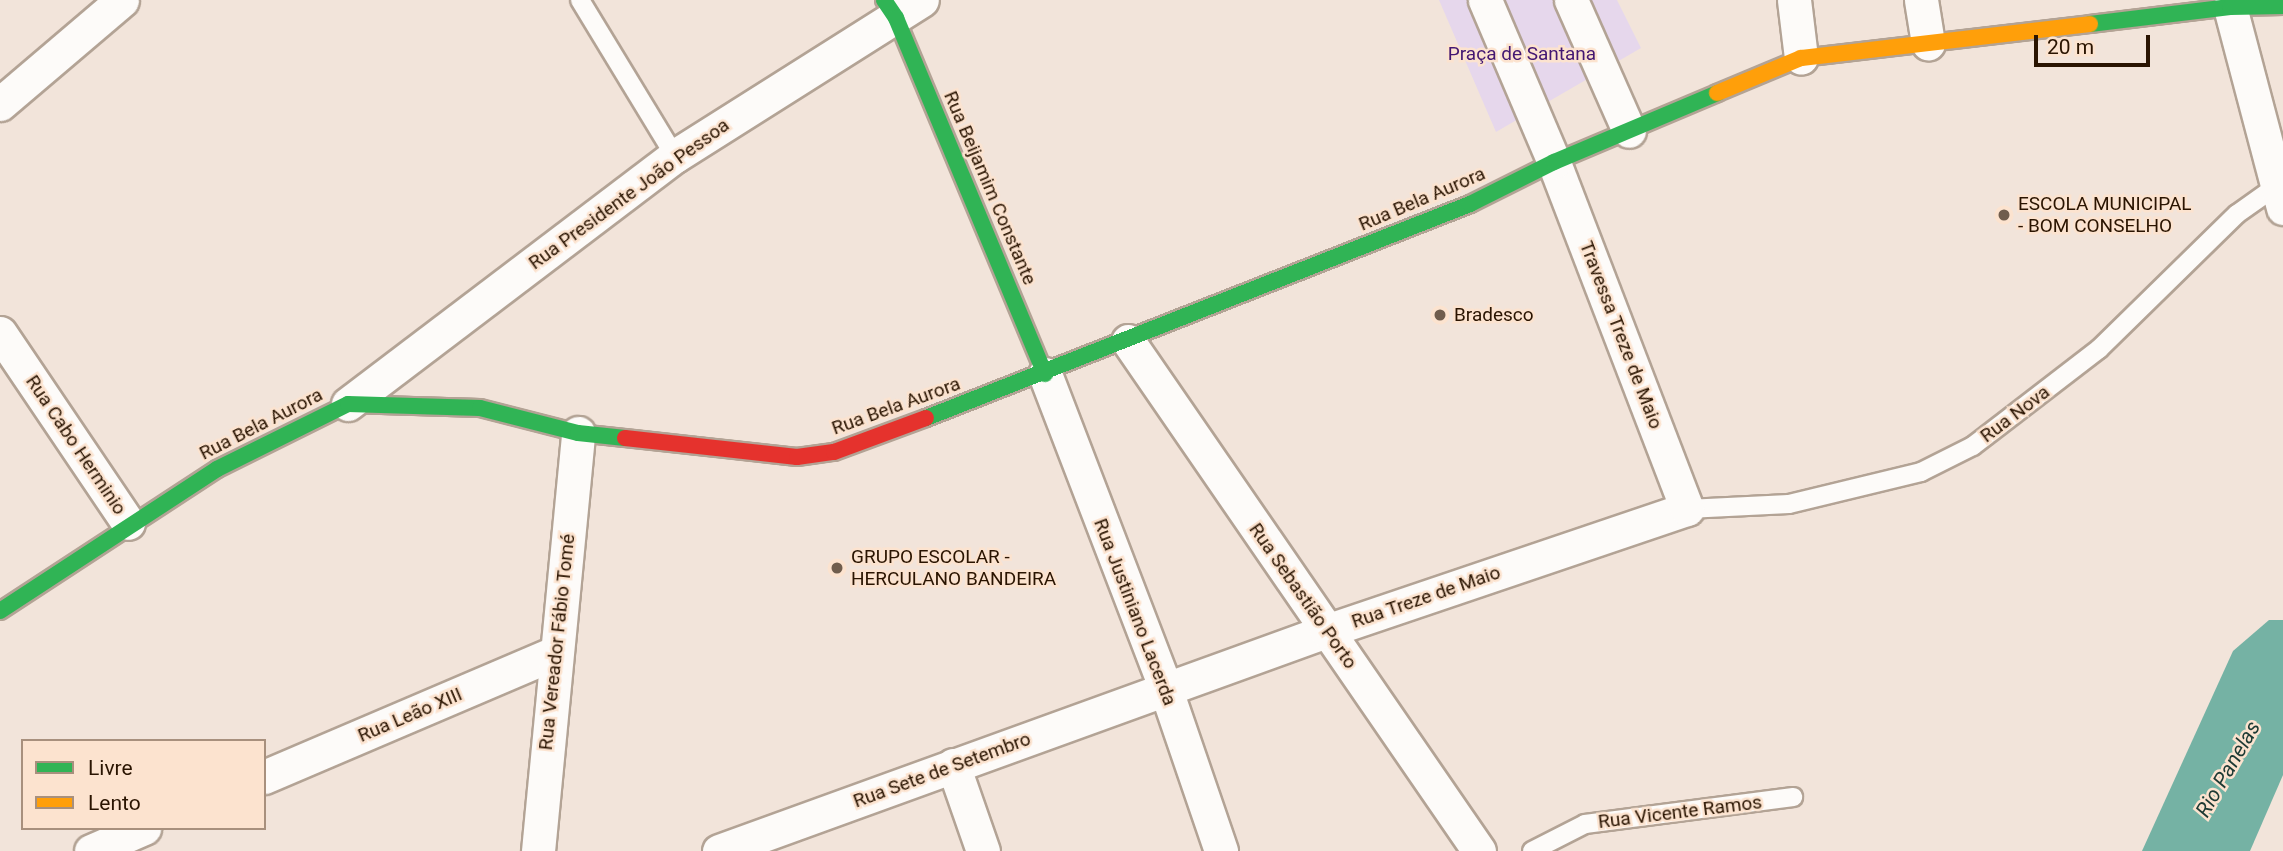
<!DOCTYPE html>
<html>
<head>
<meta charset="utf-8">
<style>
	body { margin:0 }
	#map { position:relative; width:2283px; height:851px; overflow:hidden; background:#f2e4da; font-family:Roboto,sans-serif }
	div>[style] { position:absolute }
	.green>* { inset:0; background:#e6d7ec }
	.water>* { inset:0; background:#75b2a4 }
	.roads { filter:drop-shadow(2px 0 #b3a395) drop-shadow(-2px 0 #b3a395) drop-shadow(0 2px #b3a395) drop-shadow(0 -2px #b3a395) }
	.lane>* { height:18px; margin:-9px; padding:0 9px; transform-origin:9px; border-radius:9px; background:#fdfbf9 }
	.street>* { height:33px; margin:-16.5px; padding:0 16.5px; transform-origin:16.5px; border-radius:16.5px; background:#fdfbf9 }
	.fast>* { height:16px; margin:-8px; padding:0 8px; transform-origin:8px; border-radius:8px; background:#30b455 }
	.slow>* { height:16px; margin:-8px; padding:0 8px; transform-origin:8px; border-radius:8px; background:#ff9f0a }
	.jam>* { height:16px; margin:-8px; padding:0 8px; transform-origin:8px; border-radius:8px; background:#e5322d }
	.dots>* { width:19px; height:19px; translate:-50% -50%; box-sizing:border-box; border:4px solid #fce3cf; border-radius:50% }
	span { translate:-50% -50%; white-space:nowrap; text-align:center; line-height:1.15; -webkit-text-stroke:5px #fce3cf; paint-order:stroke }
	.park-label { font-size:19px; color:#431772 }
	.street-label { font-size:19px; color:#2a1401 }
	.poi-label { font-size:19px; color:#2a1401 }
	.left { translate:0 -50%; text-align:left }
	.water-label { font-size:21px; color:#1c3933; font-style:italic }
	.legend { position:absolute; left:21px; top:739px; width:245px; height:91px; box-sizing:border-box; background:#fce3cf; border:2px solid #a8907d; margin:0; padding:9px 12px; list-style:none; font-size:21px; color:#2a1401 }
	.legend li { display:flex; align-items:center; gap:14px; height:35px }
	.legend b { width:35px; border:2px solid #a8907d }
	.scale { position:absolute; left:2034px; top:35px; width:116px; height:32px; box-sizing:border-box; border:4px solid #2a1401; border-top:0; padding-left:9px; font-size:21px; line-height:24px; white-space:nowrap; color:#2a1401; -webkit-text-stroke:5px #fce3cf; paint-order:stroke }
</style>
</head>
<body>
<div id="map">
	<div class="green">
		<i style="clip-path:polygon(1439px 0,1617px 0,1641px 48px,1496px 132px)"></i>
	</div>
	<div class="water">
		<i style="clip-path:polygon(2269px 620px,2283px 620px,2283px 775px,2250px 851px,2142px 851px,2233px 651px)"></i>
	</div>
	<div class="roads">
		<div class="lane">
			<i style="left:580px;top:0;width:183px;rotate:58.7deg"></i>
			<i style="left:1687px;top:509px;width:102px;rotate:-2.8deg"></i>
			<i style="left:1789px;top:504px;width:136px;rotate:-13.6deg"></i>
			<i style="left:1921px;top:472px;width:58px;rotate:-26.6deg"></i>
			<i style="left:1973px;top:446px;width:159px;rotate:-37.6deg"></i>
			<i style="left:2099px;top:349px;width:193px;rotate:-44.4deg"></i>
			<i style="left:2237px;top:214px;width:50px;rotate:-35.3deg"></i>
			<i style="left:1532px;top:851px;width:59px;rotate:-27deg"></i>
			<i style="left:1585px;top:824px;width:210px;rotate:-7.4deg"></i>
		</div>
		<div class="street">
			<i style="left:1571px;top:0;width:143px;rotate:66.1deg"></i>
			<i style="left:1794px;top:0;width:58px;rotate:83.1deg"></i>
			<i style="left:1921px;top:0;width:44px;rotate:80.8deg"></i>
			<i style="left:2230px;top:7px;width:208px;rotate:75.2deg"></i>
			<i style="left:0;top:104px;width:160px;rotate:-40.4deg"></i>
			<i style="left:0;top:333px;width:229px;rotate:56deg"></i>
			<i style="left:1128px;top:341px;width:619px;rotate:55.46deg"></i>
			<i style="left:1045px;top:374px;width:338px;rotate:69deg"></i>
			<i style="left:1166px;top:690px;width:170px;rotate:71.1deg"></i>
			<i style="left:348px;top:404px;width:410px;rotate:-37.2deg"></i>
			<i style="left:675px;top:156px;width:292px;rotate:-32.3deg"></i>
			<i style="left:953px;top:765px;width:91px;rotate:70.8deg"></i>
			<i style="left:264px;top:777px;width:316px;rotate:-23.1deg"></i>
			<i style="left:91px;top:851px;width:58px;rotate:-23.5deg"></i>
			<i style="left:538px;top:851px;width:420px;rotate:-84.5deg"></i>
			<i style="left:719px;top:851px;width:646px;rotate:-19.92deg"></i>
			<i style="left:1326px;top:631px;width:381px;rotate:-18.7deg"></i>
			<i style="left:1687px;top:509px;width:372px;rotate:-111deg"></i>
			<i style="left:1554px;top:162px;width:176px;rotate:-113.1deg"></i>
		</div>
		<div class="fast">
			<i style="left:884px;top:0;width:22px;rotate:56deg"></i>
			<i style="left:896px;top:18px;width:386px;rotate:67.3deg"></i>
			<i style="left:2090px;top:24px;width:141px;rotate:-6.9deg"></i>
			<i style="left:2230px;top:7px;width:53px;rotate:-1.1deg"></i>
			<i style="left:926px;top:418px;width:585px;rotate:-21.47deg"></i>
			<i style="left:1470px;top:204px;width:94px;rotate:-26.6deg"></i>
			<i style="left:1554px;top:162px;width:177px;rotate:-22.9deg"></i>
			<i style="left:0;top:611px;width:259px;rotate:-33.2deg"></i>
			<i style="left:217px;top:469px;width:146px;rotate:-26.4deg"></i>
			<i style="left:348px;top:404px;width:132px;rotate:1.7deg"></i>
			<i style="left:480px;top:408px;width:101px;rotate:14.3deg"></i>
			<i style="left:578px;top:433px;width:47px;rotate:6.1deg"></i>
		</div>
		<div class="slow">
			<i style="left:1717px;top:93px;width:91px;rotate:-22.6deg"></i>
			<i style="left:1801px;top:58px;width:291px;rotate:-6.7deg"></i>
		</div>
		<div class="jam">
			<i style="left:625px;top:438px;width:173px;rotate:6.3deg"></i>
			<i style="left:797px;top:457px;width:37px;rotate:-8deg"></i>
			<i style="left:834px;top:452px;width:98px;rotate:-20.3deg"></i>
		</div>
	</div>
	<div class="dots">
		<i style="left:2004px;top:215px;background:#705d4d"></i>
		<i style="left:1440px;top:315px;background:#705d4d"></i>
		<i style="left:837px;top:568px;background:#705d4d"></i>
	</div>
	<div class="park-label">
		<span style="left:1522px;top:54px">Praça de Santana</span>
	</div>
	<div class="street-label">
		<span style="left:990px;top:188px;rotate:67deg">Rua Beijamim Constante</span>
		<span style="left:629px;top:194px;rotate:-36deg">Rua Presidente João Pessoa</span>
		<span style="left:1422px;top:199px;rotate:-23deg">Rua Bela Aurora</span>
		<span style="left:1621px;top:335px;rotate:69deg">Travessa Treze de Maio</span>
		<span style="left:896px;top:406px;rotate:-20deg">Rua Bela Aurora</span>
		<span style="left:2015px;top:414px;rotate:-37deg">Rua Nova</span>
		<span style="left:261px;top:424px;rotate:-27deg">Rua Bela Aurora</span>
		<span style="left:76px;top:445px;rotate:56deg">Rua Cabo Herminio</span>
		<span style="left:1303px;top:596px;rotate:55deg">Rua Sebastião Porto</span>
		<span style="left:1426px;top:597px;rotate:-19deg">Rua Treze de Maio</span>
		<span style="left:1135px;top:612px;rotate:69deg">Rua Justiniano Lacerda</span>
		<span style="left:557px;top:642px;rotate:-84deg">Rua Vereador Fábio Tomé</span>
		<span style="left:410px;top:715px;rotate:-23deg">Rua Leão XIII</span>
		<span style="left:942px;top:770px;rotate:-20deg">Rua Sete de Setembro</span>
		<span style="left:1680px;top:812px;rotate:-7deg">Rua Vicente Ramos</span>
	</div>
	<div class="poi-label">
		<span class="left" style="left:2018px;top:215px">ESCOLA MUNICIPAL<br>- BOM CONSELHO</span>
		<span class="left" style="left:1454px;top:315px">Bradesco</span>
		<span class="left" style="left:851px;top:568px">GRUPO ESCOLAR -<br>HERCULANO BANDEIRA</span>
	</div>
	<div class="water-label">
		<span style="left:2228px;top:769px;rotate:-60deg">Rio Panelas</span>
	</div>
	<ul class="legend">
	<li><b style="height:9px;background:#30b455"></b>Livre</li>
	<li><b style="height:9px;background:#ff9f0a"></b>Lento</li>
	</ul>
	<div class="scale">20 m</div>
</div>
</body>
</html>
